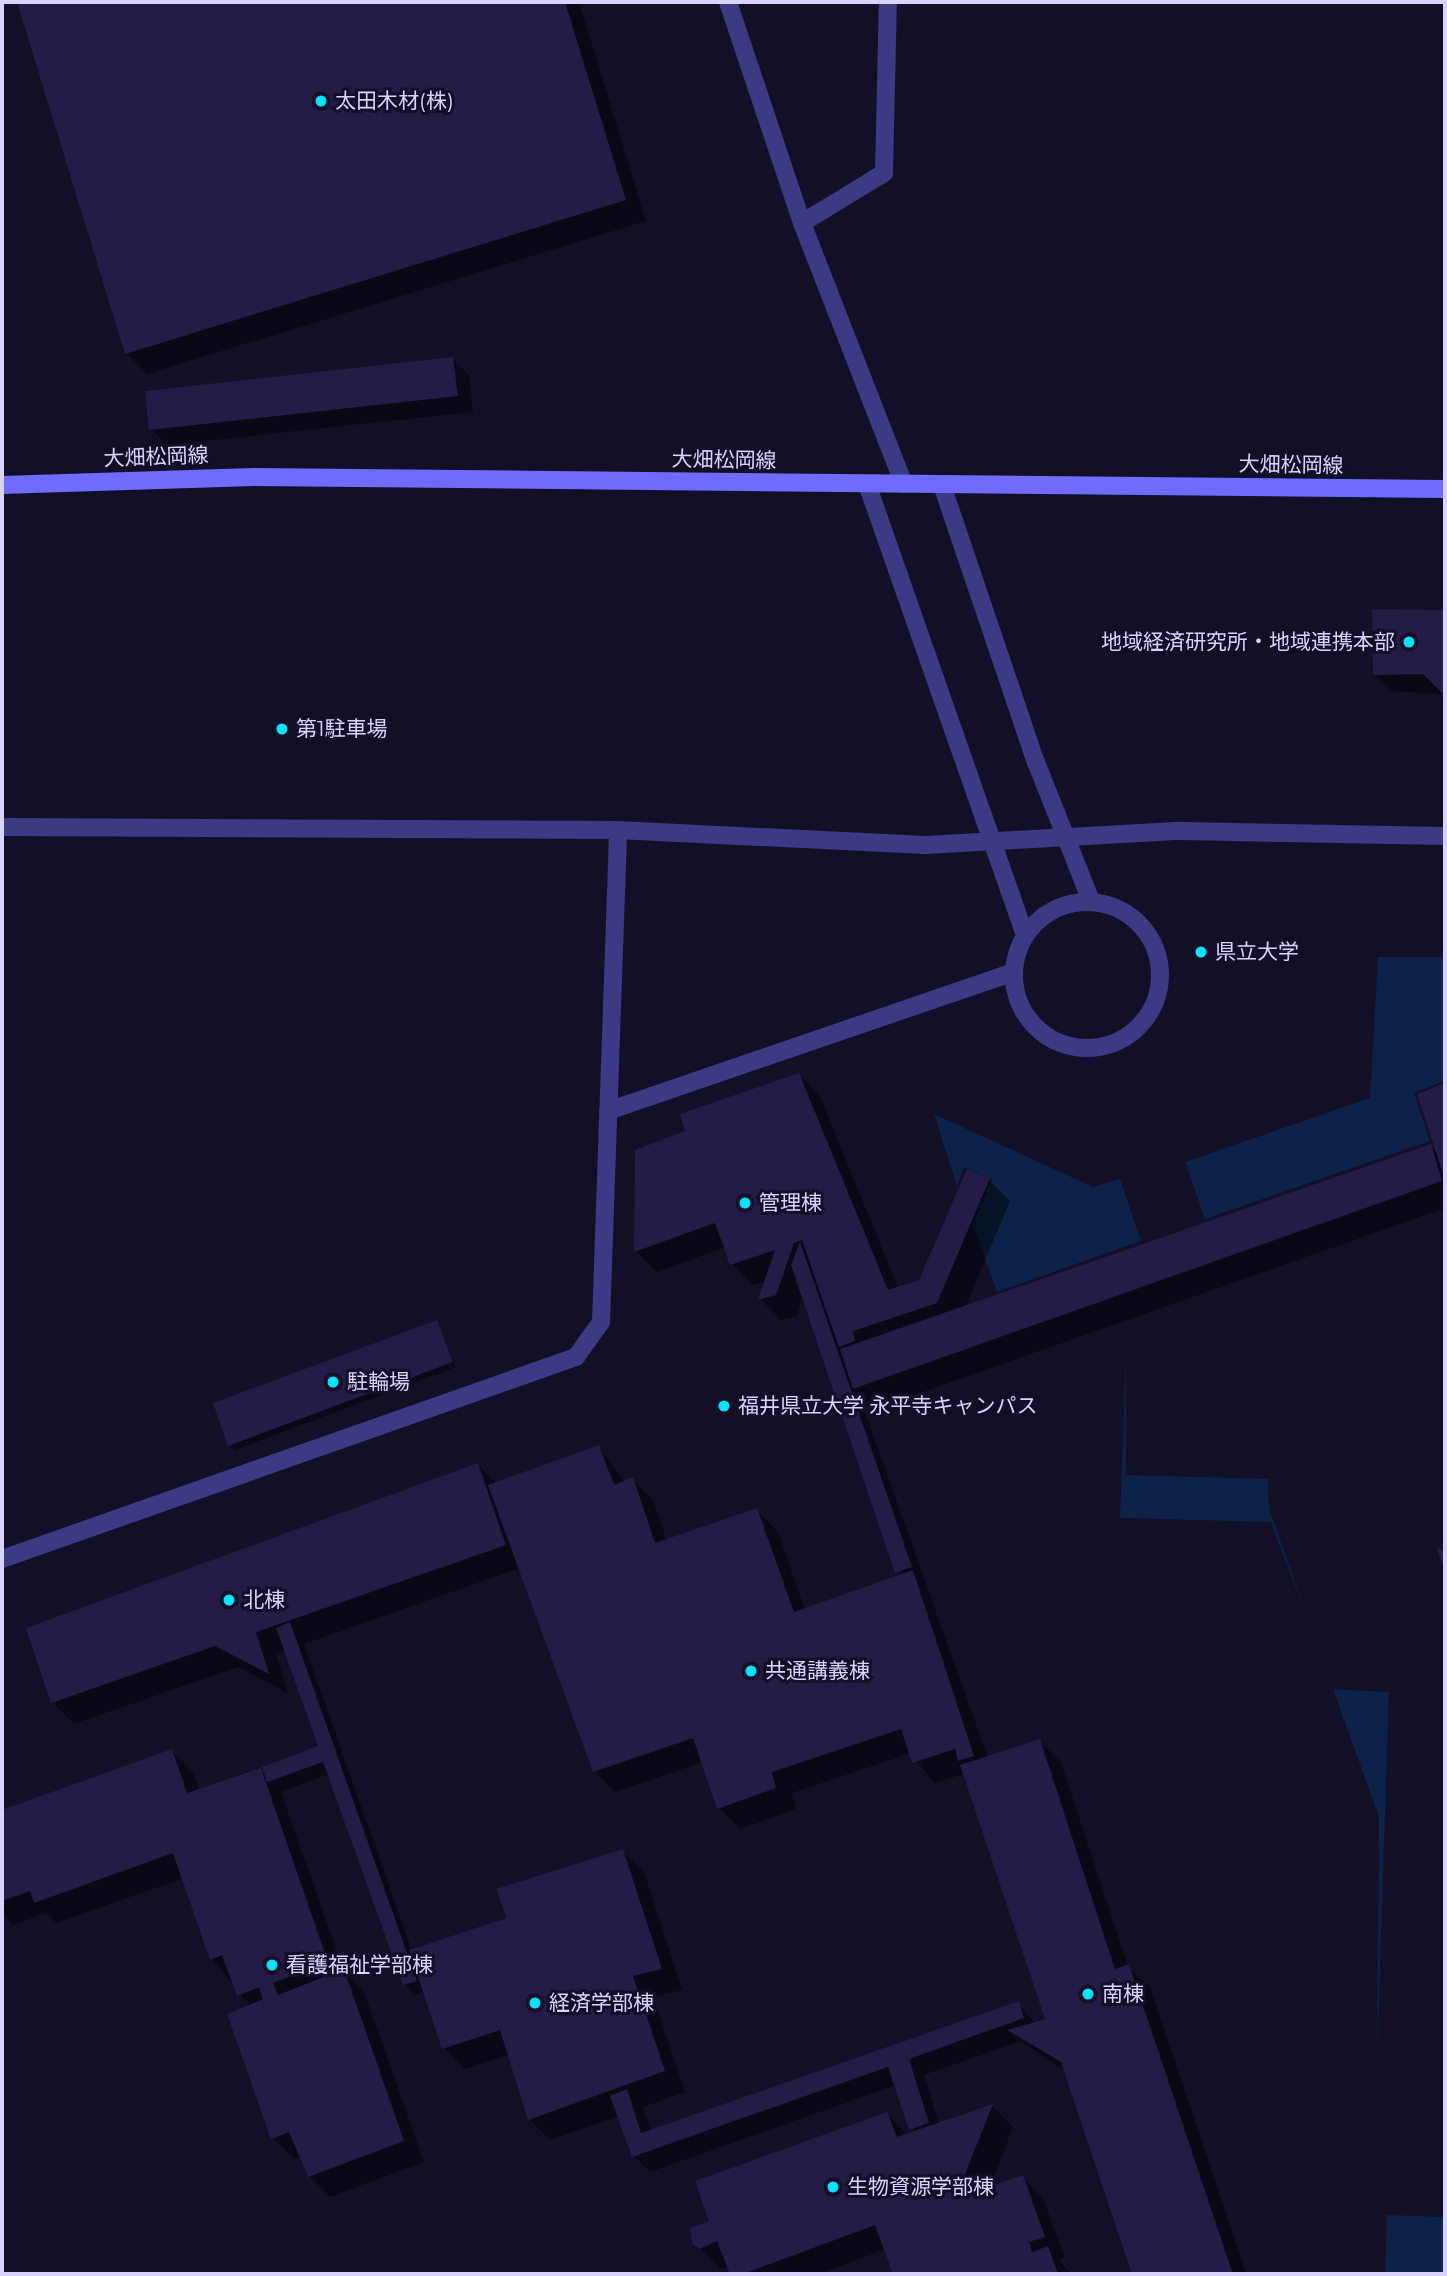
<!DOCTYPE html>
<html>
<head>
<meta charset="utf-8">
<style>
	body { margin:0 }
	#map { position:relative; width:1447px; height:2276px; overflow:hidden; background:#130f26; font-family:Montserrat,"Noto Sans JP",sans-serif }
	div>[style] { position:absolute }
	.water>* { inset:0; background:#0c2248 }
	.shadow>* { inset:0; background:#0007 }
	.building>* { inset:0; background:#241b47 }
	.service>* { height:18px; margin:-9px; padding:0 9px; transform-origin:9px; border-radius:9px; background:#3d3a85 }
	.minor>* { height:18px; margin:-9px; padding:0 9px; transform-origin:9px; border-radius:9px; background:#3d3a85 }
	.minor>.ring { margin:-9px; padding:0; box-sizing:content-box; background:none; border:18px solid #3d3a85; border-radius:50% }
	.tertiary>* { height:18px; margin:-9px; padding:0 9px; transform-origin:9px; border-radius:9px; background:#3d3a85 }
	.secondary>* { height:18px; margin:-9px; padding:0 9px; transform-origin:9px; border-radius:9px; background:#6f6bff }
	.dots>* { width:19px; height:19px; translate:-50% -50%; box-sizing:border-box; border:4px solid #130f26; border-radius:50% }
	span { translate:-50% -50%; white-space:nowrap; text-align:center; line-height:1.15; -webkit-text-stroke:6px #130f26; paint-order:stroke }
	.poi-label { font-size:21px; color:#d9d4ff }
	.left { translate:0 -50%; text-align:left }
	.right { translate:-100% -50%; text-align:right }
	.street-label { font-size:21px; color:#d9d4ff }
	.frame { position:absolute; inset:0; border:4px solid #d9d4ff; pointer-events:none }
</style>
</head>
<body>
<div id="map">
	<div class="water">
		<i style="clip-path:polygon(1378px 957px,1445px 957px,1445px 1081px,1414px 1093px,1430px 1141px,1205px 1219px,1185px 1162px,1370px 1098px)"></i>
		<i style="clip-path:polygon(934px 1114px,1093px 1187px,1120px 1179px,1141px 1241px,997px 1292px,973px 1224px,992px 1179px,964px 1167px,957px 1186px)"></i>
		<i style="clip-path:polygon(1126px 1355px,1126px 1475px,1268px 1479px,1269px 1508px,1307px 1618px,1271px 1522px,1120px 1518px)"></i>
		<i style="clip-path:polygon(1333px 1689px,1389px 1692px,1377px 2061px,1379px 1817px)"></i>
		<i style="clip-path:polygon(1387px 2215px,1445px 2217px,1445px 2274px,1385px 2274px)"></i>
	</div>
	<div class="shadow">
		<i style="clip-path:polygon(19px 2px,579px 2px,646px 221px,147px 374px,126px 353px)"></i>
		<i style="clip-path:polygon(452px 359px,469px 375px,473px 412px,167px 445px,151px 429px)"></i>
		<i style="clip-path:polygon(1373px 611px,1445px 612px,1445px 694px,1390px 691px,1374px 675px)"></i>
		<i style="clip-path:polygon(evenodd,799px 1075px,820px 1096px,898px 1288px,920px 1281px,967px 1171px,989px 1180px,1010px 1201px,965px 1308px,1430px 1146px,1438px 1154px,1419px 1095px,1445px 1085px,1445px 1208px,875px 1409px,857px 1390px,988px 1758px,1040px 1741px,1061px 1762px,1128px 1967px,1150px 1987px,1246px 2274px,1134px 2274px,1066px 2072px,1021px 2041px,924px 2075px,939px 2124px,992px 2106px,1013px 2127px,989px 2189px,1022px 2177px,1043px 2198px,1065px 2258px,1059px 2260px,1071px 2274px,895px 2274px,886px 2249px,819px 2274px,732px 2274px,729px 2266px,721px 2269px,694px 2243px,711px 2222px,887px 2114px,908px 2135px,914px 2133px,896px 2085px,650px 2172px,634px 2156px,619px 2116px,550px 2140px,529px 2119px,509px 2055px,465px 2069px,444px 2048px,425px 1992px,415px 1995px,404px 1984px,329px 1774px,281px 1792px,344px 1972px,364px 1992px,424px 2162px,330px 2197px,309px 2176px,301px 2156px,294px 2159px,273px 2138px,250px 2006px,212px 1959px,184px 1878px,56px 1923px,46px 1913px,13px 1925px,2px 1913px,2px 1811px,172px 1751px,193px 1772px,199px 1791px,260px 1770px,268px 1778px,320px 1747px,285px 1650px,276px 1653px,288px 1693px,238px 1667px,74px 1724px,53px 1703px,28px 1629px,478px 1465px,496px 1484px,599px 1447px,625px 1482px,632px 1479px,653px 1500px,667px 1541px,757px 1510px,778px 1532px,805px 1610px,901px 1576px,803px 1297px,797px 1316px,781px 1320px,760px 1299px,767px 1281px,753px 1285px,732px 1264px,726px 1247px,657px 1272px,636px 1251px,688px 1132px,799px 1075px,520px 1568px,594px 1771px,615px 1792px,703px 1762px,719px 1808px,740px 1829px,796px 1809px,792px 1793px,911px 1753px,934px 1783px,964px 1774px,1048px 2020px,1035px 2023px,1018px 2003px,651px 2132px,643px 2107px,685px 2092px,653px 1997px,682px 1990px,644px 1872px,622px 1851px,509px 1919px,412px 1951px,304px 1644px,520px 1568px)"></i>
		<i style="clip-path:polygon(436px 1322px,456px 1367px,235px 1450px,230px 1445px)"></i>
	</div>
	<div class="building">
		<i style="clip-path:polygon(17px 2px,565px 2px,626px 200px,125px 354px)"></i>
		<i style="clip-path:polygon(453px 357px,458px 396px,149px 430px,145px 391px)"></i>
		<i style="clip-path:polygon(1372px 609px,1445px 610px,1445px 696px,1423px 674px,1373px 675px)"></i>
		<i style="clip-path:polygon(799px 1073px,888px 1290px,919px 1280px,967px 1169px,990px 1178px,937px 1303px,853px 1331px,855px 1341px,839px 1347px,802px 1240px,794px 1243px,776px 1295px,758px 1300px,775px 1250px,730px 1265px,715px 1223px,634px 1252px,635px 1150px,685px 1131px,680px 1114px)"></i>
		<i style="clip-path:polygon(1445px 1083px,1445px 1180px,1417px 1094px)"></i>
		<i style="clip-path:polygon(1431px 1144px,1442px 1181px,853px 1389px,840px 1349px)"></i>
		<i style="clip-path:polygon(800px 1242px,912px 1567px,895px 1573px,791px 1265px)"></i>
		<i style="clip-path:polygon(437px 1320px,453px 1362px,228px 1446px,213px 1403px)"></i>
		<i style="clip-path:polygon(599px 1445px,614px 1485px,633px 1477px,655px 1543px,757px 1508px,794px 1612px,913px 1570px,974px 1756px,958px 1761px,955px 1749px,912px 1763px,901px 1729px,772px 1772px,776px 1788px,717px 1809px,693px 1738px,593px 1772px,488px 1485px)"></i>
		<i style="clip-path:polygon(478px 1463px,506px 1545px,256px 1632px,269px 1674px,215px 1646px,51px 1703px,26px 1628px)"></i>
		<i style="clip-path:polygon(1436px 1547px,1445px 1551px,1445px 1570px)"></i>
		<i style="clip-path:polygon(290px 1622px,417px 1981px,403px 1985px,323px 1762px,267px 1782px,262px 1767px,318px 1746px,276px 1628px)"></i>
		<i style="clip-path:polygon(1040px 1739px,1115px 1969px,1129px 1964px,1233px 2274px,1132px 2274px,1061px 2062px,1007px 2030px,1045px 2019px,960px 1765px)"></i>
		<i style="clip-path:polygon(172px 1749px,187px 1793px,261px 1768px,328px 1962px,273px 1983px,278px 1995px,344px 1969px,404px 2141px,308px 2177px,289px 2132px,271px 2139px,227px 2014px,263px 1999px,259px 1987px,237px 1996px,222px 1955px,210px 1960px,173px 1853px,34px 1903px,30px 1891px,2px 1901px,2px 1810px)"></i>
		<i style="clip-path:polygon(623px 1849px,662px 1969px,633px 1976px,665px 2071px,528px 2120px,500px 2030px,442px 2049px,409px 1950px,507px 1918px,496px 1889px)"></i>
		<i style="clip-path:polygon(1019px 2001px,1024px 2018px,909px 2059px,929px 2123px,909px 2130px,888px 2067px,632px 2157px,610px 2096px,627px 2089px,641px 2133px)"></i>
		<i style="clip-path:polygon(993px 2104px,965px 2174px,971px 2193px,1023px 2175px,1045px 2237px,1029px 2242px,1032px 2252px,1048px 2246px,1058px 2274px,893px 2274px,875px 2225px,743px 2274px,730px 2274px,717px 2241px,699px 2249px,692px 2244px,690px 2228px,709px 2221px,695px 2181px,887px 2112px,897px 2137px)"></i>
	</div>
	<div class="service">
		<i style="left:2px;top:827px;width:616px;rotate:0.28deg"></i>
		<i style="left:618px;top:830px;width:308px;rotate:2.8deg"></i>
		<i style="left:926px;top:845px;width:254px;rotate:-3.2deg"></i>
		<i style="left:1180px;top:831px;width:265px;rotate:1.1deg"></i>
		<i style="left:608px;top:1111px;width:428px;rotate:-18.9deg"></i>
		<i style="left:2px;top:1559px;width:609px;rotate:-19.39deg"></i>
		<i style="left:576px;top:1357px;width:43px;rotate:-54.5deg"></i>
		<i style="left:601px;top:1322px;width:492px;rotate:-88deg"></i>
	</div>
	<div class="minor">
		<i style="left:802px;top:223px;width:96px;rotate:-31.4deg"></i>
		<i style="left:884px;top:173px;width:171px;rotate:-88.7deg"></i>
		<i style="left:867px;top:484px;width:478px;rotate:70.7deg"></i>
		<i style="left:942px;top:485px;width:293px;rotate:71.3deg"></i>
		<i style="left:1036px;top:762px;width:149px;rotate:68.4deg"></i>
		<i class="ring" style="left:1014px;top:902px;width:128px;height:128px"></i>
	</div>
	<div class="tertiary">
		<i style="left:728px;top:2px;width:233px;rotate:71.5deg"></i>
		<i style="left:802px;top:223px;width:280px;rotate:68.7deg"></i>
	</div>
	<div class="secondary">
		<i style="left:2px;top:485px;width:252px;rotate:-1.8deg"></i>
		<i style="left:254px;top:477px;width:1191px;rotate:0.58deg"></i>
	</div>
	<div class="dots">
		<i style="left:321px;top:101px;background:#00e5ff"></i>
		<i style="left:1409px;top:642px;background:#00e5ff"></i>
		<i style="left:282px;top:729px;background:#00e5ff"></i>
		<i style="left:1201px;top:952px;background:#00e5ff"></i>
		<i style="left:745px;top:1203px;background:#00e5ff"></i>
		<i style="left:333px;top:1382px;background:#00e5ff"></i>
		<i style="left:724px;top:1406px;background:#00e5ff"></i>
		<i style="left:229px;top:1600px;background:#00e5ff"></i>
		<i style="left:751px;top:1671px;background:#00e5ff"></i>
		<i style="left:272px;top:1965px;background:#00e5ff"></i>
		<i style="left:1088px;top:1994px;background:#00e5ff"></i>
		<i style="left:535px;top:2003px;background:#00e5ff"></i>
		<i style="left:833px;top:2187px;background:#00e5ff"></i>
	</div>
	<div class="poi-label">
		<span class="left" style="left:335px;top:101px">太田木材(株)</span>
		<span class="right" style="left:1395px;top:642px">地域経済研究所・地域連携本部</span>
		<span class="left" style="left:296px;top:729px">第1駐車場</span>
		<span class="left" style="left:1215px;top:952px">県立大学</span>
		<span class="left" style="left:759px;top:1203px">管理棟</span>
		<span class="left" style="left:347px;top:1382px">駐輪場</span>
		<span class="left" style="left:738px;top:1406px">福井県立大学 永平寺キャンパス</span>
		<span class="left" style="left:243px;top:1600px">北棟</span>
		<span class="left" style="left:765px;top:1671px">共通講義棟</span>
		<span class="left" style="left:286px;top:1965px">看護福祉学部棟</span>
		<span class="left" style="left:1102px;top:1994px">南棟</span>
		<span class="left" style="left:549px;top:2003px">経済学部棟</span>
		<span class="left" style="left:847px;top:2187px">生物資源学部棟</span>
	</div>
	<div class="street-label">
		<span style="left:156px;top:457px;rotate:-2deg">大畑松岡線</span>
		<span style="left:724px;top:460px;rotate:1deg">大畑松岡線</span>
		<span style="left:1291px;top:465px;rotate:1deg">大畑松岡線</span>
	</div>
	<div class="frame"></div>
</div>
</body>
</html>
